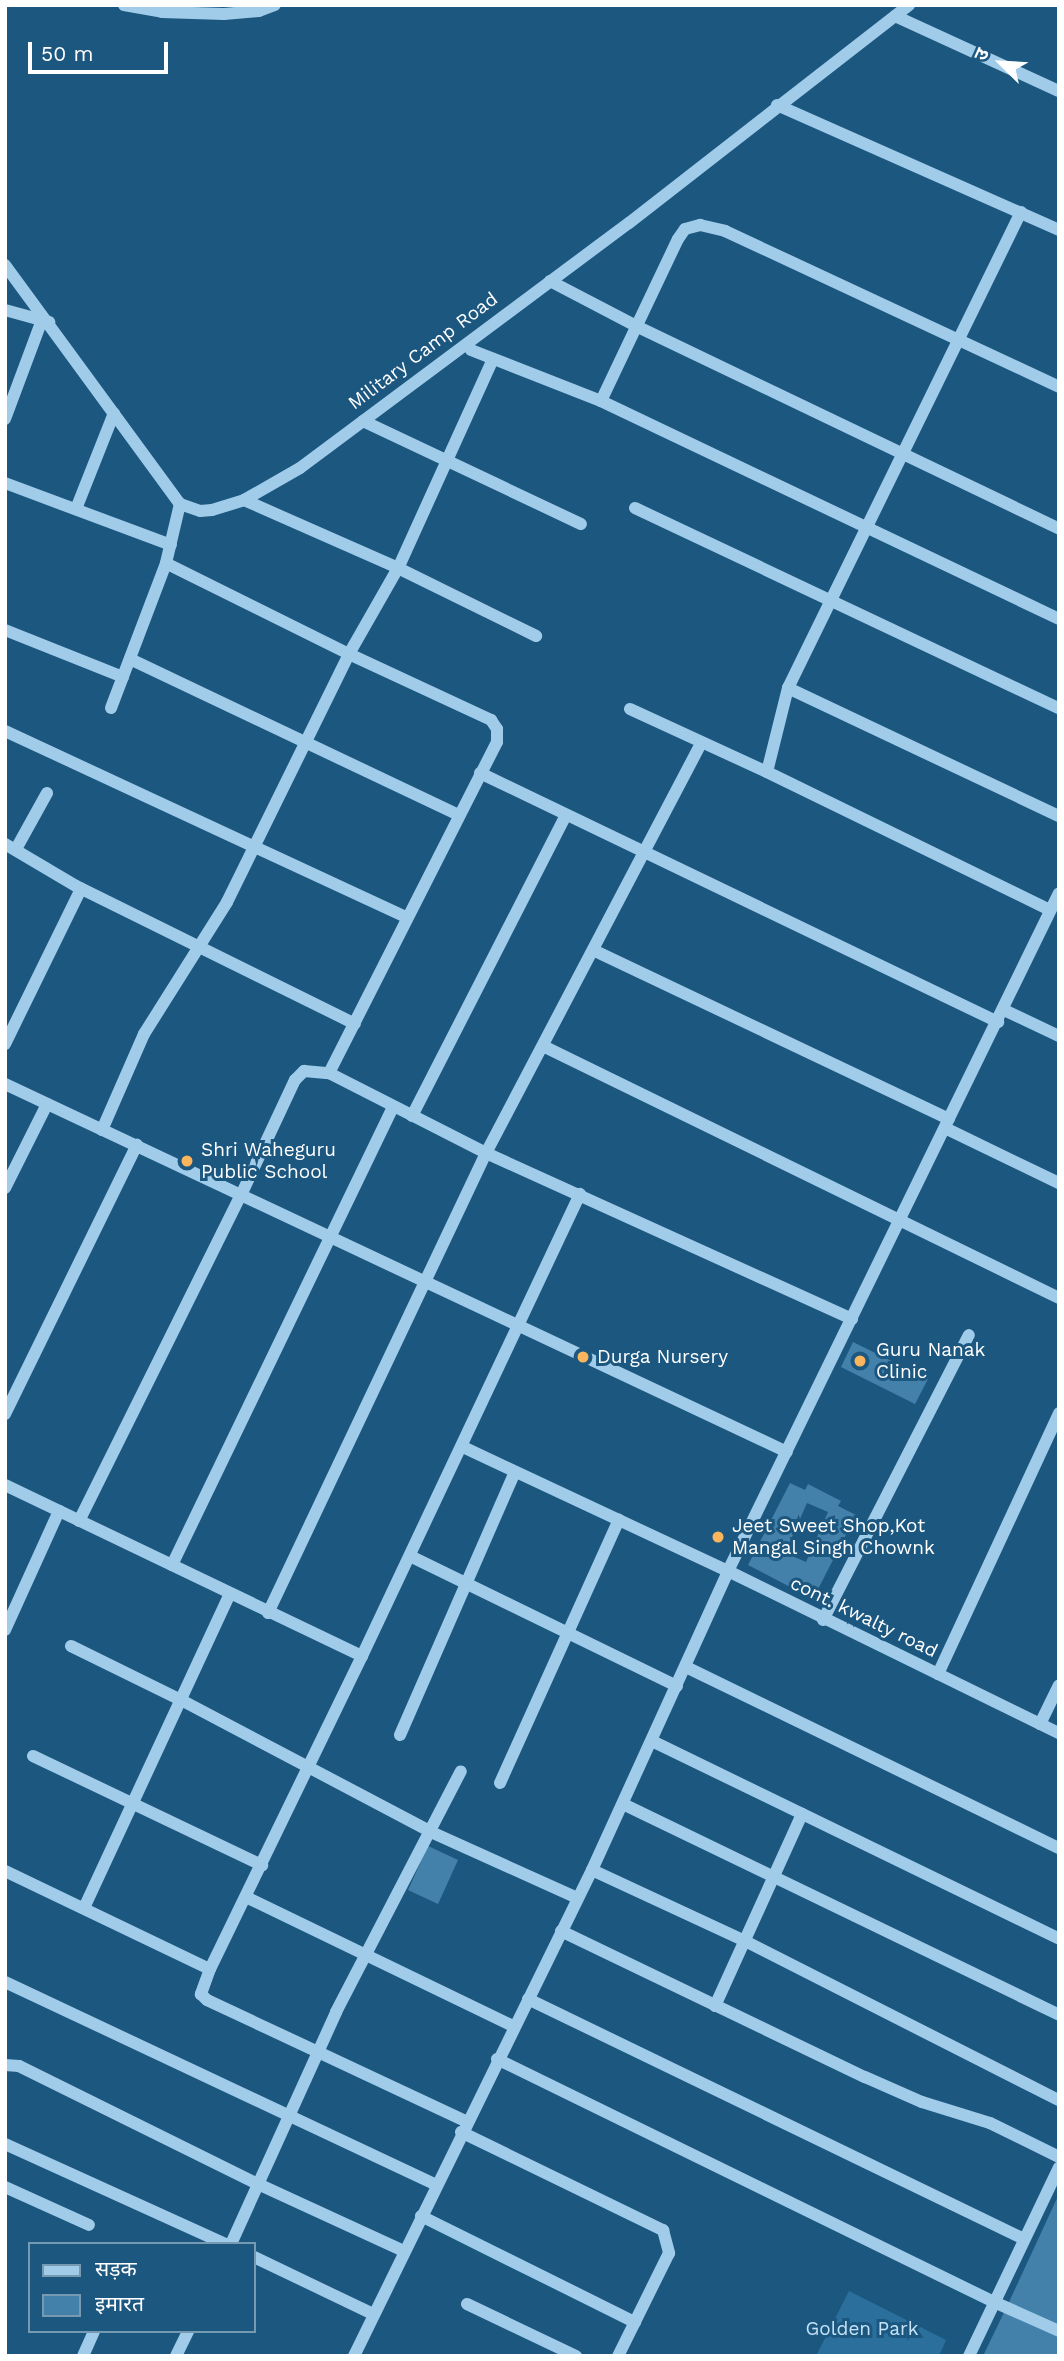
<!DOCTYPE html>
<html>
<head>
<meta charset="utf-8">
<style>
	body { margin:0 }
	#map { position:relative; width:1064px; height:2361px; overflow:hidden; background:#1c5780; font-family:"Work Sans","Noto Sans Devanagari",sans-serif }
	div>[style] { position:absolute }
	.green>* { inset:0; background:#2b709d }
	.building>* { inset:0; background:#4481aa }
	.minor>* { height:12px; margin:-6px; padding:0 6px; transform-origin:6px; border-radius:6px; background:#a0cce9 }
	.dots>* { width:19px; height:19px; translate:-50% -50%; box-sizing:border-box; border:4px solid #1c5780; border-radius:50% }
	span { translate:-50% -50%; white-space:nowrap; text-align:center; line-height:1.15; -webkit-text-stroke:6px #1c5780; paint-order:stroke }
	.street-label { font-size:19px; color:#fff }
	.poi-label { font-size:19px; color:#fff }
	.left { translate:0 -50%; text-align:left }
	.park-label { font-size:19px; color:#c4e3f7 }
	.frame { position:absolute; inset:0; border:7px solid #fff; pointer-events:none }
	.legend { position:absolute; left:28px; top:2242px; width:228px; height:91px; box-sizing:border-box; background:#1c5780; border:2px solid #779ab3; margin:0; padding:9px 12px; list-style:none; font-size:21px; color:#fff }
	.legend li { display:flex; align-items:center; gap:14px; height:35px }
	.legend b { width:35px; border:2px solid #779ab3 }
	.north { position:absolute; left:966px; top:28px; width:70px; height:70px; -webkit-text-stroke:5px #1c5780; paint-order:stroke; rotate:294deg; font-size:19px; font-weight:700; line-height:28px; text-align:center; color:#fff }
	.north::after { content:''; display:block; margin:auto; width:24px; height:32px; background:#fff; clip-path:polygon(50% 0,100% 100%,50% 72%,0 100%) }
	.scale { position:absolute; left:28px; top:42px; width:140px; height:32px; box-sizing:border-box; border:4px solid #fff; border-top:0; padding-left:9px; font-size:21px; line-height:24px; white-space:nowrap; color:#fff; -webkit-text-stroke:5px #1c5780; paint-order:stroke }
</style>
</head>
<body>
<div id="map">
	<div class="green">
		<i style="clip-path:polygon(849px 2291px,946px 2340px,939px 2356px,816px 2356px)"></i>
	</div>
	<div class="building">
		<i style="clip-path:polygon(853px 1342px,928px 1379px,915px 1404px,841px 1367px)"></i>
		<i style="clip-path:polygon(evenodd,790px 1483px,805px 1490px,808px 1484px,841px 1501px,838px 1506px,856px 1515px,813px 1599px,748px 1565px,790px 1483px,807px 1503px,828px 1512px,806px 1562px,785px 1553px,807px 1503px)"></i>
		<i style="clip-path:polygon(428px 1846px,458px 1860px,438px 1904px,408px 1890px)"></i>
		<i style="clip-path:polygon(1059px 2194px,1059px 2356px,983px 2356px,1009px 2302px)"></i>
	</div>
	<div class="minor">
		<i style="left:124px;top:5px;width:39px;rotate:10deg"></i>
		<i style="left:162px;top:12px;width:62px;rotate:1.8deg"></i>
		<i style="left:224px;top:14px;width:35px;rotate:-5deg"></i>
		<i style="left:259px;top:11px;width:17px;rotate:-21deg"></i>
		<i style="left:895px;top:16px;width:180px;rotate:24.6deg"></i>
		<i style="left:777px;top:105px;width:308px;rotate:23.9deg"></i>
		<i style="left:5px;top:265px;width:296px;rotate:53.8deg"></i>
		<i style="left:180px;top:504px;width:21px;rotate:19deg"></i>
		<i style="left:200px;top:511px;width:12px;rotate:-5deg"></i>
		<i style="left:212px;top:510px;width:34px;rotate:-17deg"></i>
		<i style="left:244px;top:500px;width:64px;rotate:-29.7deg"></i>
		<i style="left:300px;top:468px;width:410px;rotate:-36.7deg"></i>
		<i style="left:629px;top:223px;width:355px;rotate:-37.9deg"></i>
		<i style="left:550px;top:281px;width:97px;rotate:27.6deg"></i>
		<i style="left:636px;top:326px;width:469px;rotate:25.6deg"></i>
		<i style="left:5px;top:310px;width:46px;rotate:15.3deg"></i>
		<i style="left:471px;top:350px;width:140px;rotate:21.4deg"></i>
		<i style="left:601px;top:401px;width:507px;rotate:25.45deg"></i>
		<i style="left:493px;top:359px;width:230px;rotate:114.4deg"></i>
		<i style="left:398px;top:568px;width:99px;rotate:119.7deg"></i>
		<i style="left:349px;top:654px;width:157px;rotate:24.9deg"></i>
		<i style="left:491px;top:720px;width:11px;rotate:56deg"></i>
		<i style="left:497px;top:729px;width:13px;rotate:90deg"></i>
		<i style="left:497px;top:742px;width:371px;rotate:116.9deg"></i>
		<i style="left:329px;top:1073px;width:176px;rotate:27deg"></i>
		<i style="left:486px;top:1153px;width:402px;rotate:24.4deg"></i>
		<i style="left:601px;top:401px;width:179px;rotate:-64.6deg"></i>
		<i style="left:678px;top:239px;width:12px;rotate:-55deg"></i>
		<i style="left:685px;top:229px;width:16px;rotate:-15deg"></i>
		<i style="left:700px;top:225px;width:26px;rotate:13deg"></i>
		<i style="left:725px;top:231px;width:369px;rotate:25deg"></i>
		<i style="left:5px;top:419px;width:106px;rotate:-69.5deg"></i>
		<i style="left:363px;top:421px;width:241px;rotate:25.3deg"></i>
		<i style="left:5px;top:483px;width:177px;rotate:20.5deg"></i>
		<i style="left:244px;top:500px;width:168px;rotate:23.8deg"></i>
		<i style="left:398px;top:568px;width:154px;rotate:26.2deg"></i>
		<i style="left:635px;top:508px;width:469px;rotate:25.3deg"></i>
		<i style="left:76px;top:509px;width:103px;rotate:-68.4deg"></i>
		<i style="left:5px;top:630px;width:127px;rotate:21.7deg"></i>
		<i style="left:130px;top:659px;width:363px;rotate:25.4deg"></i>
		<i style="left:788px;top:688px;width:300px;rotate:25.3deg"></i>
		<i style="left:111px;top:708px;width:155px;rotate:-69.2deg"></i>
		<i style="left:166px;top:563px;width:61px;rotate:-76.7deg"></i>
		<i style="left:630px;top:709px;width:151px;rotate:24.7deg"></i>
		<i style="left:767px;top:772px;width:315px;rotate:26deg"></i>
		<i style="left:5px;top:731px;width:441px;rotate:24.9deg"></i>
		<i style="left:767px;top:772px;width:87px;rotate:-76deg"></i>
		<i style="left:788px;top:688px;width:530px;rotate:-63.92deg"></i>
		<i style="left:480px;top:773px;width:575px;rotate:25.67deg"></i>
		<i style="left:5px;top:844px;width:82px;rotate:30.6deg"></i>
		<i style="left:76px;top:886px;width:311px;rotate:26.3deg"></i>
		<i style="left:16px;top:849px;width:64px;rotate:-61deg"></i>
		<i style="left:593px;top:950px;width:394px;rotate:25.4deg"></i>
		<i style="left:1004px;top:1010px;width:61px;rotate:25.3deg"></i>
		<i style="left:5px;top:1044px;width:173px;rotate:-63.9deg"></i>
		<i style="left:543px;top:1046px;width:574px;rotate:26.03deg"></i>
		<i style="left:5px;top:1084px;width:864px;rotate:25.2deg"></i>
		<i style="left:412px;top:1116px;width:338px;rotate:-62.9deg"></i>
		<i style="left:945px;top:1128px;width:127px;rotate:25.8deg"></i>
		<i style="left:102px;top:1130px;width:105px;rotate:-66.4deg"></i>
		<i style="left:144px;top:1034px;width:156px;rotate:-57.8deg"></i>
		<i style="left:227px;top:902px;width:276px;rotate:-63.8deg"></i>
		<i style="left:349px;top:654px;width:204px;rotate:-153.6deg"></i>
		<i style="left:5px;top:1188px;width:94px;rotate:-63.4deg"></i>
		<i style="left:5px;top:1414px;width:300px;rotate:-63.9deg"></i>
		<i style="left:463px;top:1447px;width:293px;rotate:25.1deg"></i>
		<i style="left:728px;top:1571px;width:369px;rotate:26.1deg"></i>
		<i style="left:5px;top:1485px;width:396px;rotate:25.6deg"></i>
		<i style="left:362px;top:1656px;width:511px;rotate:-64.74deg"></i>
		<i style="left:79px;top:1521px;width:366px;rotate:-63.6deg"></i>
		<i style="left:242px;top:1193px;width:125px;rotate:-64.9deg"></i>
		<i style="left:295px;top:1080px;width:13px;rotate:-45deg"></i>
		<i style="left:304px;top:1071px;width:25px;rotate:5deg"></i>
		<i style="left:410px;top:1556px;width:297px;rotate:26deg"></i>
		<i style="left:172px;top:1565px;width:509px;rotate:-64.24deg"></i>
		<i style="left:268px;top:1613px;width:509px;rotate:-64.64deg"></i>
		<i style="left:486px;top:1153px;width:463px;rotate:-62.3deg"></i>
		<i style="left:823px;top:1620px;width:320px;rotate:-62.9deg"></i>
		<i style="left:5px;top:1630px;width:131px;rotate:-65.6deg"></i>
		<i style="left:71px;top:1646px;width:125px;rotate:26.2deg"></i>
		<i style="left:183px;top:1701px;width:280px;rotate:27.8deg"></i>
		<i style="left:431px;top:1832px;width:160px;rotate:24.3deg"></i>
		<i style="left:362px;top:1656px;width:348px;rotate:115.9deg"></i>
		<i style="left:210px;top:1969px;width:27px;rotate:110deg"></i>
		<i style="left:201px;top:1994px;width:8px;rotate:45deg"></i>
		<i style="left:207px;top:2000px;width:287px;rotate:25.1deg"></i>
		<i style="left:686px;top:1667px;width:415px;rotate:25.9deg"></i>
		<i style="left:938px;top:1674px;width:288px;rotate:-65.1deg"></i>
		<i style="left:1040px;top:1724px;width:43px;rotate:-64deg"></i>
		<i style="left:400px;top:1735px;width:287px;rotate:-66.4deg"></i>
		<i style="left:652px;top:1741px;width:453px;rotate:25.9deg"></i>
		<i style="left:33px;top:1756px;width:254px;rotate:25.5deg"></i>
		<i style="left:500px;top:1783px;width:289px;rotate:-65.7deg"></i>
		<i style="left:623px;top:1804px;width:484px;rotate:25.8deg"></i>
		<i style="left:592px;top:1870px;width:169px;rotate:24.9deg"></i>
		<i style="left:745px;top:1941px;width:352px;rotate:26.9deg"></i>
		<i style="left:5px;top:1871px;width:227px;rotate:25.6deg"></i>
		<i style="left:246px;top:1897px;width:297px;rotate:25.8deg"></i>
		<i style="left:84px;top:1908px;width:346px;rotate:-65.1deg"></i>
		<i style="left:561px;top:1931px;width:337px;rotate:25.7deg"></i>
		<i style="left:865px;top:2077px;width:62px;rotate:23.7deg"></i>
		<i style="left:922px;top:2102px;width:71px;rotate:17.2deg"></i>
		<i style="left:990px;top:2123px;width:77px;rotate:26.2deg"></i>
		<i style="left:5px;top:1982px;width:476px;rotate:25.2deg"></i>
		<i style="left:528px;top:1999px;width:551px;rotate:25.82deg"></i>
		<i style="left:715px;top:2006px;width:211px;rotate:-65.6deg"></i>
		<i style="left:497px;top:2059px;width:553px;rotate:26.06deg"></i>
		<i style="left:994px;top:2302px;width:71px;rotate:24deg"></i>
		<i style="left:5px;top:2065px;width:14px;rotate:4deg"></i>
		<i style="left:19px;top:2066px;width:267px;rotate:26.3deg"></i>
		<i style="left:258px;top:2184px;width:161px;rotate:24.7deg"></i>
		<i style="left:461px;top:2132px;width:225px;rotate:25.9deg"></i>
		<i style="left:663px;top:2230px;width:24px;rotate:75deg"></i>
		<i style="left:669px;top:2253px;width:115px;rotate:116.3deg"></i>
		<i style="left:5px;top:2144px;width:242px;rotate:24.4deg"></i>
		<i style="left:5px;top:2187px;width:92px;rotate:24.3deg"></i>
		<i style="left:421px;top:2216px;width:239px;rotate:26.4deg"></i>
		<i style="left:231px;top:2244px;width:255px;rotate:-65.6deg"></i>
		<i style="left:336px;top:2012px;width:271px;rotate:-62.6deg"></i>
		<i style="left:254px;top:2257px;width:132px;rotate:25.6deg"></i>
		<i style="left:467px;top:2304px;width:121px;rotate:25.5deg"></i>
		<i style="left:83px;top:2356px;width:27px;rotate:-66deg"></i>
		<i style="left:176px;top:2356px;width:28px;rotate:-64deg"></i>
		<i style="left:354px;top:2356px;width:541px;rotate:-63.91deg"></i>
		<i style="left:592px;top:1870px;width:328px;rotate:-65.5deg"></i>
		<i style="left:728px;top:1571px;width:754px;rotate:-63.98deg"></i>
		<i style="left:969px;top:2356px;width:209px;rotate:-64.5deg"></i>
	</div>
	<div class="dots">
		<i style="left:187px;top:1161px;background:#fab55d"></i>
		<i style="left:583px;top:1357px;background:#fab55d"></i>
		<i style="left:860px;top:1361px;background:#fab55d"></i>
		<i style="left:718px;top:1537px;background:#fab55d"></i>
	</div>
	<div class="street-label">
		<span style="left:423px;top:351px;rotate:-37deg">Military Camp Road</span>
		<span style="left:864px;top:1617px;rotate:26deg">cont. kwalty road</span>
	</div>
	<div class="poi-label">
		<span class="left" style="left:201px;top:1161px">Shri Waheguru<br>Public School</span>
		<span class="left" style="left:876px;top:1361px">Guru Nanak<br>Clinic</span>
		<span class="left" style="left:597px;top:1357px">Durga Nursery</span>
		<span class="left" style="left:732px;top:1537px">Jeet Sweet Shop,Kot<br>Mangal Singh Chownk</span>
	</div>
	<div class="park-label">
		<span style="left:862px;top:2329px">Golden Park</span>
	</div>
	<div class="frame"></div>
	<ul class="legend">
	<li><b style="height:9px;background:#a0cce9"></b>सड़क</li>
	<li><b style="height:19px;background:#4481aa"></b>इमारत</li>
	</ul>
	<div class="north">उ</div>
	<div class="scale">50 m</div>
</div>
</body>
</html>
